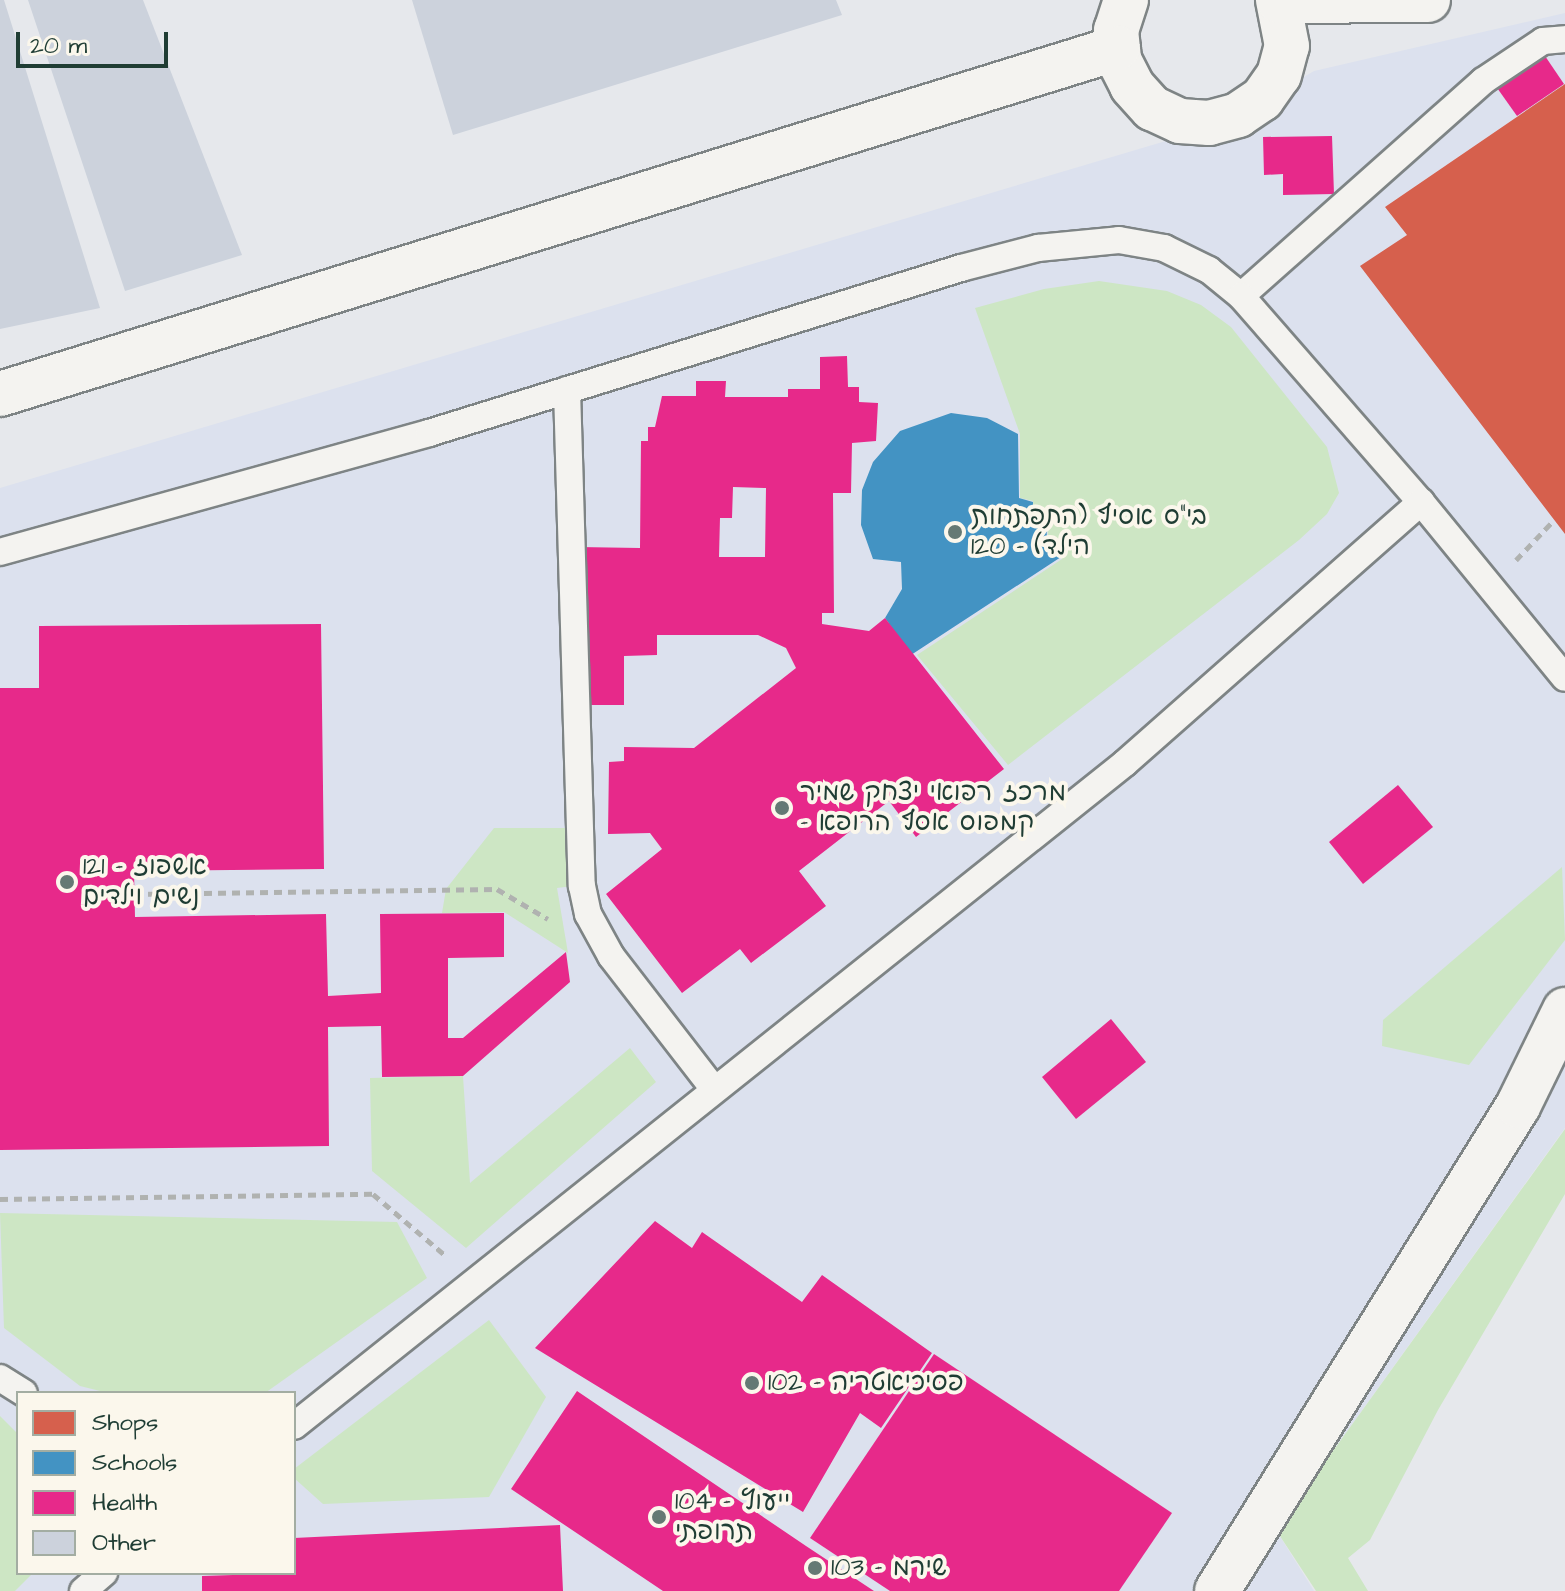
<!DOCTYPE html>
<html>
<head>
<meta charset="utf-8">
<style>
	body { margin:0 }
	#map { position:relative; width:1565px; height:1591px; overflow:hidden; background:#e6e8ec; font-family:"Architects Daughter","Playpen Sans Hebrew",sans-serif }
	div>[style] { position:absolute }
	.built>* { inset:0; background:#dce1ee }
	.green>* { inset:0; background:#cde6c4 }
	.shops>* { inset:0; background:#d6604d }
	.schools>* { inset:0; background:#4393c3 }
	.health>* { inset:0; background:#e7298a }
	.building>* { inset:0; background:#ccd2dc }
	.path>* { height:5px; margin-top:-2.5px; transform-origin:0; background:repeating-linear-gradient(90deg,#b0b2b0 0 8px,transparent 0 14px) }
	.roads { filter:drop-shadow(2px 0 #7e8485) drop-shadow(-2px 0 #7e8485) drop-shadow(0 2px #7e8485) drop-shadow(0 -2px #7e8485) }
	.lane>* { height:26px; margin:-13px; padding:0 13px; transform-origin:13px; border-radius:13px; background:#f4f3f0 }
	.street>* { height:44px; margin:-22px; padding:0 22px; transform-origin:22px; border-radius:22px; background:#f4f3f0 }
	.dots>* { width:22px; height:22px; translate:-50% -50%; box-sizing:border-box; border:4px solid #fbf7ec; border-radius:50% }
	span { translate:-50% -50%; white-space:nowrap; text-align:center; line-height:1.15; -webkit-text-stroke:8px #fbf7ec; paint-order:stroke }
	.poi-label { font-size:26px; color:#1f3d34 }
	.left { translate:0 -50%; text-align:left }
	.legend { position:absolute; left:16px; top:1391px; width:280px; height:184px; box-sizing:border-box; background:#fbf7ec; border:2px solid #a3ada2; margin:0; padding:10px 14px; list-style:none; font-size:24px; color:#1f3d34 }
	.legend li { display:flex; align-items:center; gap:16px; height:40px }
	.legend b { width:40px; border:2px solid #a3ada2 }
	.scale { position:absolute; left:16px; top:32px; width:152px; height:36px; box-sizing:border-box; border:4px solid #1f3d34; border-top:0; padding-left:10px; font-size:24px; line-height:28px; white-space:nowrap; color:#1f3d34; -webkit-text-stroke:6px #fbf7ec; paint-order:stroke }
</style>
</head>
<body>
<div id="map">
	<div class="built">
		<i style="clip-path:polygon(evenodd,1565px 13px,1565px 1128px,1276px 1530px,1314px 1591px,0 1591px,0 488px,1223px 124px,1314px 71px,1565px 13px,18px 1393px,294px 1393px,294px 1573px,18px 1573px,18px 1393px)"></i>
	</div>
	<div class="green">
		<i style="clip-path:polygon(1099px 281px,1167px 291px,1201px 305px,1231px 327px,1327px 447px,1339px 493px,1327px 514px,1299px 540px,1008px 765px,917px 655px,1062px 559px,1048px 538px,1047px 522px,1034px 520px,1033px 501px,1020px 498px,1020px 434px,975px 308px,1044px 289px)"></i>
		<i style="clip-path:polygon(494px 828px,570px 828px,573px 886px,557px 888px,568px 953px,504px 912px,442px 913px,446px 889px)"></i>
		<i style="clip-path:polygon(1562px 867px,1565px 940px,1469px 1065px,1382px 1046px,1383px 1020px)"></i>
		<i style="clip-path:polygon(630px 1048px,656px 1082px,466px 1248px,372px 1171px,370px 1078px,463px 1076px,470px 1183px)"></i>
		<i style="clip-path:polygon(1565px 1129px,1565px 1194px,1438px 1410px,1370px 1540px,1348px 1558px,1368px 1591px,1316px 1591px,1276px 1530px)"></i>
		<i style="clip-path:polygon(0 1213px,397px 1222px,427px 1278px,265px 1393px,108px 1393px,80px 1386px,4px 1328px)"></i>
		<i style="clip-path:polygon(489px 1320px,546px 1397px,489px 1497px,323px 1504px,294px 1478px,294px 1469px)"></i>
		<i style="clip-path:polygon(0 1416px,18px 1434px,18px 1573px,33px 1573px,15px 1591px,0 1591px)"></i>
	</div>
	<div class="shops">
		<i style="clip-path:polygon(1565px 84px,1565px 534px,1360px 266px,1407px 235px,1385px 207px)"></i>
	</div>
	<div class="schools">
		<i style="clip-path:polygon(951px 413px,987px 418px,1018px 434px,1019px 498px,1033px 502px,1033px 520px,1046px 523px,1047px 538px,1061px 557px,911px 655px,885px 618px,902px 589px,901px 562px,873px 559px,861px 525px,862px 490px,873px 462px,900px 431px)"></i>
	</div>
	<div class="health">
		<i style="clip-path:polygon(1543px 53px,1564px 84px,1517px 116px,1495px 85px)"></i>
		<i style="clip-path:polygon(1332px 136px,1334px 194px,1283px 195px,1283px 174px,1264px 175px,1263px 137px)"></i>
		<i style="clip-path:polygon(evenodd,847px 356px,848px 387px,859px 387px,859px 402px,878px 403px,876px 441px,852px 443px,851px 493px,833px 493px,834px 613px,822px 613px,822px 624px,869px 631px,885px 618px,1004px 769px,916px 837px,889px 801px,799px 871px,826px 906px,751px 963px,740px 949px,682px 993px,606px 894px,662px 849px,650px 833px,608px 834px,609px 762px,624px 761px,624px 747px,694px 748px,796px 668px,786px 648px,758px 635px,657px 635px,657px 655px,624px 656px,624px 705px,591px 705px,589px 648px,578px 647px,578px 547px,640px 548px,641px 441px,648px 441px,648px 427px,655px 427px,662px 396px,696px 396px,696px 381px,726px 381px,725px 397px,788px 397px,788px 389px,820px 389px,820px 357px,847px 356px,733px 487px,766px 488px,765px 557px,719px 557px,720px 518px,732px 518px,733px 487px)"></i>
		<i style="clip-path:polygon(321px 624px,324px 869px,134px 871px,135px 917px,326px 914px,328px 996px,381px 993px,380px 914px,504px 913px,504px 957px,448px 958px,448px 1038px,463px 1038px,566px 952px,570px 982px,463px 1076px,382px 1077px,381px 1026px,328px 1027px,329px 1146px,0 1150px,0 688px,39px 688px,39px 626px)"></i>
		<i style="clip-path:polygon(1398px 785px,1433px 827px,1363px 884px,1329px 842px)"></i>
		<i style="clip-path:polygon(1111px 1019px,1146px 1062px,1076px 1119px,1042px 1077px)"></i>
		<i style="clip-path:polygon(655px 1221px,692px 1248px,702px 1232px,802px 1302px,822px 1275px,932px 1353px,881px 1428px,860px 1413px,803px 1512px,535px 1348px)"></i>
		<i style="clip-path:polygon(934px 1354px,1172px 1513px,1119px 1591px,890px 1591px,810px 1538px)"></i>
		<i style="clip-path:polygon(577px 1391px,806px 1546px,874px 1591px,663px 1591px,511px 1489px)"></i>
		<i style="clip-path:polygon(560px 1525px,563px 1591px,202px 1591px,202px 1576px,294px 1573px,294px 1538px)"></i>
	</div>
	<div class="building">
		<i style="clip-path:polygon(0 0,4px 0,100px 308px,0 329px)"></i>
		<i style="clip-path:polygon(28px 0,143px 0,242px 255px,125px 291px)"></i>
		<i style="clip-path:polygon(412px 0,836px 0,842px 15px,453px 135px)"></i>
	</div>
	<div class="path">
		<i style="left:1516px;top:560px;width:55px;rotate:-46.5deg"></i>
		<i style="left:134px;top:894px;width:363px;rotate:-0.8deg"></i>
		<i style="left:497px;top:889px;width:59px;rotate:30.5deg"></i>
		<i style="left:0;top:1199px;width:373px;rotate:-0.8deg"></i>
		<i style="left:373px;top:1194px;width:96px;rotate:40.3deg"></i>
	</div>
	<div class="roads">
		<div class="lane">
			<i style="left:1241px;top:296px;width:324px;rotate:-41.6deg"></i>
			<i style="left:1483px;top:81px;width:72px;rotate:-33.7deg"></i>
			<i style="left:1543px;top:41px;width:22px;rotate:-5deg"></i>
			<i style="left:567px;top:390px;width:496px;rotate:88.3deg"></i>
			<i style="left:582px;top:886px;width:29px;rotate:78deg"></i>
			<i style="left:588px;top:914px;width:48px;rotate:61.3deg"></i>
			<i style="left:611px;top:956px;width:167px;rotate:52.3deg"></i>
			<i style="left:0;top:552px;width:445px;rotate:-15.5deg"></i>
			<i style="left:429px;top:433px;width:557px;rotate:-17.23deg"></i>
			<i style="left:961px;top:268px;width:80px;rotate:-14.6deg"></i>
			<i style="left:1038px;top:248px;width:81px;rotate:-5.6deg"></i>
			<i style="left:1119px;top:240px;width:46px;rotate:10.1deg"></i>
			<i style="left:1164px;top:248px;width:50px;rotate:26.1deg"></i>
			<i style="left:1209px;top:270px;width:41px;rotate:39.1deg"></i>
			<i style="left:1241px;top:296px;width:274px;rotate:48.9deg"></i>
			<i style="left:1421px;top:502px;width:227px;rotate:50.7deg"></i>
			<i style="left:0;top:1378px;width:28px;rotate:32deg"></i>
			<i style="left:294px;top:1426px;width:1063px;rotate:-38.58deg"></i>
			<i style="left:1125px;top:763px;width:395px;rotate:-41.4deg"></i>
			<i style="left:83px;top:1591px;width:28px;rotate:-41deg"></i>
		</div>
		<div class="street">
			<i style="left:1126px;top:0;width:32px;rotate:108deg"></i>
			<i style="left:1116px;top:30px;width:30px;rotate:84deg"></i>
			<i style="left:1119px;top:60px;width:29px;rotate:63deg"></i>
			<i style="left:1132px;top:86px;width:30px;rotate:48deg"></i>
			<i style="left:1152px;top:108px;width:31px;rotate:25deg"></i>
			<i style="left:1180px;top:121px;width:29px;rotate:4deg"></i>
			<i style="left:1209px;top:123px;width:30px;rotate:-15deg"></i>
			<i style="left:1238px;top:115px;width:29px;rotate:-34deg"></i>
			<i style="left:1262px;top:99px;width:29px;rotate:-55deg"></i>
			<i style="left:1279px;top:75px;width:30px;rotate:-75deg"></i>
			<i style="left:1287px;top:46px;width:47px;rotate:-101.1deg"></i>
			<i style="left:1279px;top:1px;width:149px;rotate:-0.4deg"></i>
			<i style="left:0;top:394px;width:1170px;rotate:-17.2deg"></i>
			<i style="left:1217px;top:1591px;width:571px;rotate:-58.18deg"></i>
			<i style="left:1518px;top:1106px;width:107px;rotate:-63.9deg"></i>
		</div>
	</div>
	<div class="dots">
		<i style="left:955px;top:532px;background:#657974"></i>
		<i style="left:782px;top:808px;background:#657974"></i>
		<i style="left:67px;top:882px;background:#657974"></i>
		<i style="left:752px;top:1383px;background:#657974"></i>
		<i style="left:659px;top:1517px;background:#657974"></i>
		<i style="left:815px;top:1568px;background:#657974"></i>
	</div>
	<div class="poi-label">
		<span class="left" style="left:971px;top:532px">בי"ס אסיף (התפתחות<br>הילד) - 120</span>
		<span class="left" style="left:800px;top:808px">מרכז רפואי יצחק שמיר<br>– קמפוס אסף הרופא</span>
		<span class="left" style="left:83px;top:882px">121 - אשפוז<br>נשים וילדים</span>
		<span class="left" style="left:768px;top:1383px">102 - פסיכיאטריה</span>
		<span class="left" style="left:675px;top:1517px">104 - ייעוץ<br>תרופתי</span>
		<span class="left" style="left:831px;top:1568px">103 - שירמ</span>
	</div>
	<ul class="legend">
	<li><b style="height:22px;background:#d6604d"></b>Shops</li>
	<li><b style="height:22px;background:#4393c3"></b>Schools</li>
	<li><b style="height:22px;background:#e7298a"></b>Health</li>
	<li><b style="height:22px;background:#ccd2dc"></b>Other</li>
	</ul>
	<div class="scale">20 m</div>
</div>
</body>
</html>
